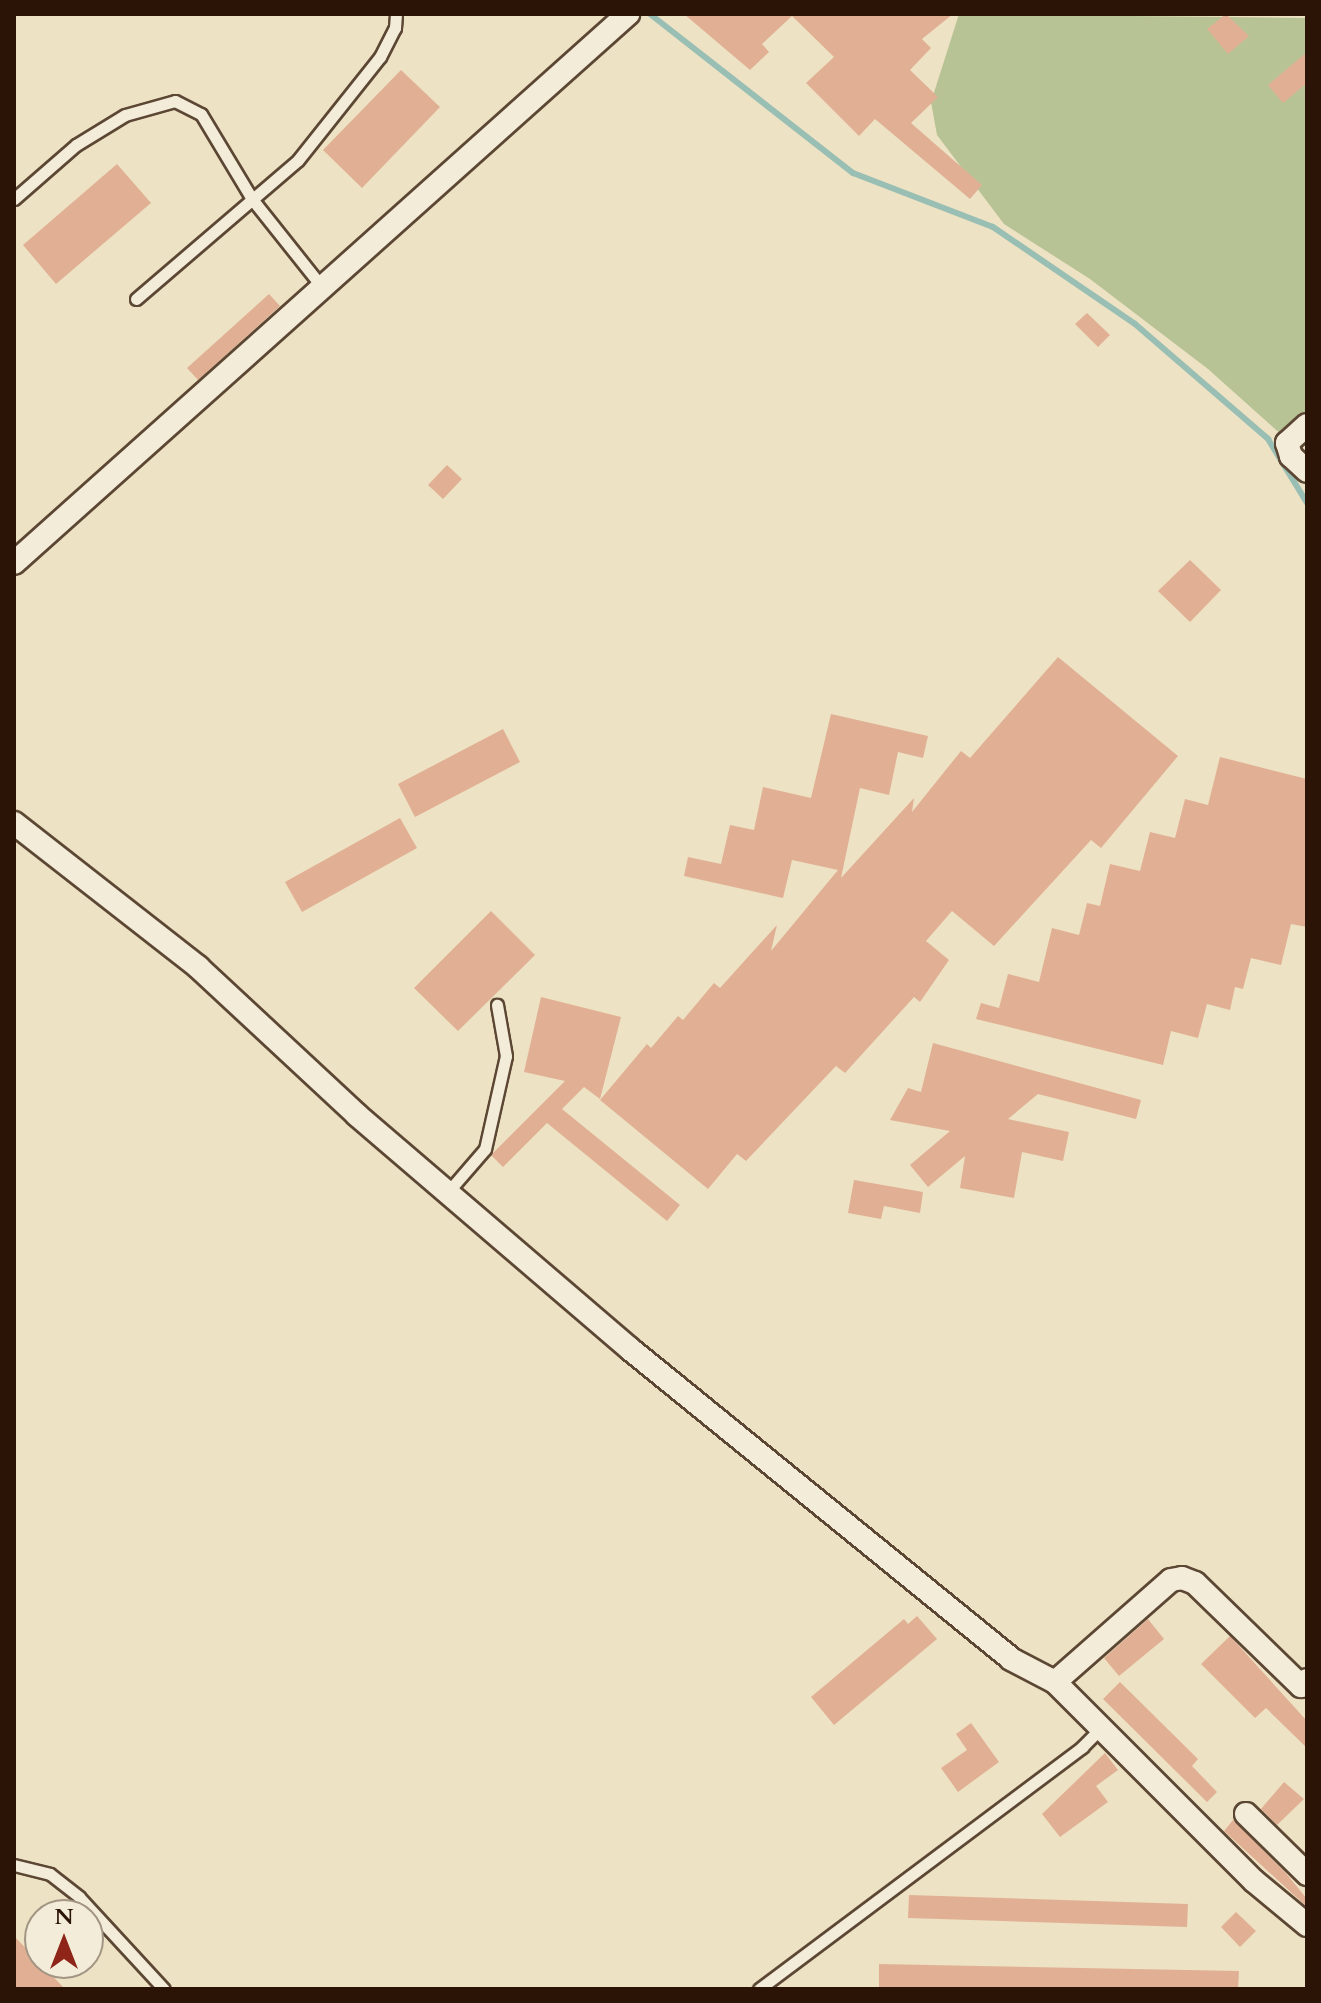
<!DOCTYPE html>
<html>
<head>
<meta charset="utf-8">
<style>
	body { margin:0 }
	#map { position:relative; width:1321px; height:2003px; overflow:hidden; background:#ede2c3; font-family:Cardo,serif }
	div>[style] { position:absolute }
	.green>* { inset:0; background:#b7c395 }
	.stream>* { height:6px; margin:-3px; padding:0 3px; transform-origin:3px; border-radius:3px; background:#99beb3 }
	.building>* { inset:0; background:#e1b094 }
	.roads { filter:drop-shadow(2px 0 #5c4734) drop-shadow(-2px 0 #5c4734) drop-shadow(0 2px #5c4734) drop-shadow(0 -2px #5c4734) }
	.lane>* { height:11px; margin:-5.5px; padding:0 5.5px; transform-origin:5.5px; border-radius:5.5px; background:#f3ecd8 }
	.street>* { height:22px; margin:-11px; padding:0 11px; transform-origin:11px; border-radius:11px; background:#f3ecd8 }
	span { translate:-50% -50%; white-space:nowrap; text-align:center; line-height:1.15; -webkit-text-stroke:7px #f3ecd8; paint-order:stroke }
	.frame { position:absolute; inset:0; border:16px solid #2b1305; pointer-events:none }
	.north { position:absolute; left:24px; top:1899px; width:80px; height:80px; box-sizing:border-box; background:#f3ecd8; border:2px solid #a39584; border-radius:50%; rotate:0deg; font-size:22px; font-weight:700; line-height:32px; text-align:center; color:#2b1305 }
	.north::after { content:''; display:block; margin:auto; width:28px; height:36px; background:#8f2418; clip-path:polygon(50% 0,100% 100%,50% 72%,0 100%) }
</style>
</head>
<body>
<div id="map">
	<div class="green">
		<i style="clip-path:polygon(959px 14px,1307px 18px,1307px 414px,1283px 436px,1208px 369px,1090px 279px,1004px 224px,937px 135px,931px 102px)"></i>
	</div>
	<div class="stream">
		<i style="left:650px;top:14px;width:258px;rotate:38.1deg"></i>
		<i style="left:853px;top:173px;width:150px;rotate:21.1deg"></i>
		<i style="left:993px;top:227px;width:172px;rotate:34.3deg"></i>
		<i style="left:1135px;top:324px;width:176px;rotate:40.8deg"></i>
		<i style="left:1268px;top:439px;width:75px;rotate:58.6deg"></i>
	</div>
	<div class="building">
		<i style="clip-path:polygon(684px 14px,953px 14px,922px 39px,931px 48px,910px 70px,938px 97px,911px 123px,982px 185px,970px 199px,875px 119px,859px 136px,806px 83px,834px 57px,792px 16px,762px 44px,769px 52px,750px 70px)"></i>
		<i style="clip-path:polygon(1226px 14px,1249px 36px,1228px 54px,1207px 29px)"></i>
		<i style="clip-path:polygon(1307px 52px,1307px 83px,1283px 103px,1268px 85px)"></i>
		<i style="clip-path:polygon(401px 70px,440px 107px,362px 188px,323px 150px)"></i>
		<i style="clip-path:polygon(117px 164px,151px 203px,56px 284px,23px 245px)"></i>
		<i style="clip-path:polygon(269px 294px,280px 306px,198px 380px,187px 368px)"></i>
		<i style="clip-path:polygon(1087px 313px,1110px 335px,1098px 347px,1075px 324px)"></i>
		<i style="clip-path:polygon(447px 465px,462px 479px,443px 499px,428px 485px)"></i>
		<i style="clip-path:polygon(1190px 560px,1221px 590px,1190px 622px,1158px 591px)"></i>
		<i style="clip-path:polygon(1058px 657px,1178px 756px,1101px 848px,1091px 840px,994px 946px,952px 911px,926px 941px,949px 960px,920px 1002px,914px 997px,845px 1073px,836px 1066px,746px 1161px,737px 1154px,708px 1189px,600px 1100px,647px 1044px,651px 1048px,678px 1016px,683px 1020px,714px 983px,720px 988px,777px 925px,771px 951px,838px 870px,792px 860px,783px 898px,684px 876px,688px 857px,721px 864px,730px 825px,754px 830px,763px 787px,811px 798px,831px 714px,928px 736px,923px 758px,898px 752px,889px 795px,860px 788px,841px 878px,914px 798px,912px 812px,961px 751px,970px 758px)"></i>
		<i style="clip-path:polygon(503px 729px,520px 762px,415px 817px,398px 784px)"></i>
		<i style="clip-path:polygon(1220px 757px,1307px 779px,1307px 927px,1291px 924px,1281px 965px,1251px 958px,1243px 989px,1235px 987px,1230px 1010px,1207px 1004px,1198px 1038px,1171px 1031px,1163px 1065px,976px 1019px,981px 1003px,999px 1008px,1008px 974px,1039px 982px,1052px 928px,1079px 935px,1087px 903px,1100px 906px,1110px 864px,1140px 871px,1150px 832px,1175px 838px,1185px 799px,1208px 805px)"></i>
		<i style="clip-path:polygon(400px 818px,417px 848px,302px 912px,285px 882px)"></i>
		<i style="clip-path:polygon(491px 911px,535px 955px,458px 1031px,414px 988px)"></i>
		<i style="clip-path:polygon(541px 997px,621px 1017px,600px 1099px,584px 1087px,562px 1109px,680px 1205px,667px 1221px,547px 1123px,503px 1167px,491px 1155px,565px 1081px,524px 1072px)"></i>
		<i style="clip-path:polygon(933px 1043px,1141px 1100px,1136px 1119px,1038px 1094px,1008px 1119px,1069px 1132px,1063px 1161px,1022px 1152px,1014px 1198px,960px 1188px,965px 1156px,928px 1187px,910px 1165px,950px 1131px,890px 1120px,908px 1088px,921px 1092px)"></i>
		<i style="clip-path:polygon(854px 1180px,923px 1192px,920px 1213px,884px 1206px,881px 1219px,848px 1213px)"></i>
		<i style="clip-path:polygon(917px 1616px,937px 1639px,834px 1725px,811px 1697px,904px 1619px,908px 1624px)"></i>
		<i style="clip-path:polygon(1148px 1619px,1164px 1639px,1119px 1676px,1104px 1658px)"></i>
		<i style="clip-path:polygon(1230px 1636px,1307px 1721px,1307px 1748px,1266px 1708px,1255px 1718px,1201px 1664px)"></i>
		<i style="clip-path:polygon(1120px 1682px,1198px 1759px,1192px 1766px,1217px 1792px,1207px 1802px,1103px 1699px)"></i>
		<i style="clip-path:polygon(971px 1723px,999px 1762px,958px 1792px,941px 1768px,967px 1750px,956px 1734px)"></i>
		<i style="clip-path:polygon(1105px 1753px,1118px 1770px,1096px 1786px,1108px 1802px,1060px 1837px,1042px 1814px)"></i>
		<i style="clip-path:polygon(1284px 1782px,1304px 1799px,1277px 1825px,1261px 1809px)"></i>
		<i style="clip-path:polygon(1233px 1820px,1285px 1872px,1307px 1899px,1307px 1907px,1224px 1831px)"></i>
		<i style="clip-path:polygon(909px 1895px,1188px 1904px,1187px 1927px,908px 1918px)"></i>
		<i style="clip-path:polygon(1236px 1912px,1256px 1931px,1240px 1947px,1221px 1927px)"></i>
		<i style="clip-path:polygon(14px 1936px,40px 1963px,65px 1989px,14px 1989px)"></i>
		<i style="clip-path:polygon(879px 1964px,1239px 1971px,1238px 1989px,879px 1987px)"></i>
	</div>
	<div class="roads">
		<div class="lane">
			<i style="left:14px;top:199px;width:82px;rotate:-41.1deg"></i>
			<i style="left:76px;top:145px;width:57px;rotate:-31.5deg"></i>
			<i style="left:125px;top:115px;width:52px;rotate:-15.6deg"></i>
			<i style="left:175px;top:101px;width:29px;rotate:27deg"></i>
			<i style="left:201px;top:114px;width:99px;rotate:59deg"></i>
			<i style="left:252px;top:199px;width:112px;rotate:51.5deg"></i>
			<i style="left:136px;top:299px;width:213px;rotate:-40.6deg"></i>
			<i style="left:298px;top:160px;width:132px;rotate:-51.5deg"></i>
			<i style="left:380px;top:57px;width:33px;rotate:-63deg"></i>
			<i style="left:395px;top:28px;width:14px;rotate:-86deg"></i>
			<i style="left:447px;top:1193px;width:58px;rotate:-49.2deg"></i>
			<i style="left:485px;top:1149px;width:95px;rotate:-77.3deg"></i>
			<i style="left:506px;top:1056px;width:52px;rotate:-100deg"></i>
			<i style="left:14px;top:1865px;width:37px;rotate:14deg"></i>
			<i style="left:50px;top:1874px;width:37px;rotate:38deg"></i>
			<i style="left:79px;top:1897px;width:125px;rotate:47.3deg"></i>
			<i style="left:759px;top:1989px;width:404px;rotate:-36.8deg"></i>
			<i style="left:1082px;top:1747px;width:30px;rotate:-45deg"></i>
		</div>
		<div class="street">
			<i style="left:1307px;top:425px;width:27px;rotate:138deg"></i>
			<i style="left:1287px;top:443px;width:14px;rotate:73deg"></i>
			<i style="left:1291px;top:456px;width:22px;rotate:43deg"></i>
			<i style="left:14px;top:563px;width:824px;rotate:-41.8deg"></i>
			<i style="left:14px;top:823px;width:234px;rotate:38deg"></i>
			<i style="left:198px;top:967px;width:217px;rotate:42.9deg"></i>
			<i style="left:357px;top:1115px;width:360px;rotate:40.6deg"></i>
			<i style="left:630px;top:1349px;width:491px;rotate:39.1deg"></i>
			<i style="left:1011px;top:1659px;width:50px;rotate:27.6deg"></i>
			<i style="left:1055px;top:1682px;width:281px;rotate:45deg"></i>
			<i style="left:1254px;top:1881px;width:69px;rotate:39.7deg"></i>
			<i style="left:1055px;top:1682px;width:154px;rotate:-41.3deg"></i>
			<i style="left:1171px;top:1580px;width:11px;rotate:-10deg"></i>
			<i style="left:1182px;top:1578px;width:14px;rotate:21deg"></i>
			<i style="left:1195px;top:1583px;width:148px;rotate:44.2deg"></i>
			<i style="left:1301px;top:1686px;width:8px;rotate:-45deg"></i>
			<i style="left:1246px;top:1814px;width:86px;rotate:44.5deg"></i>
		</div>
	</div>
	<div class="frame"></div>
	<div class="north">N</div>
</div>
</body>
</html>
